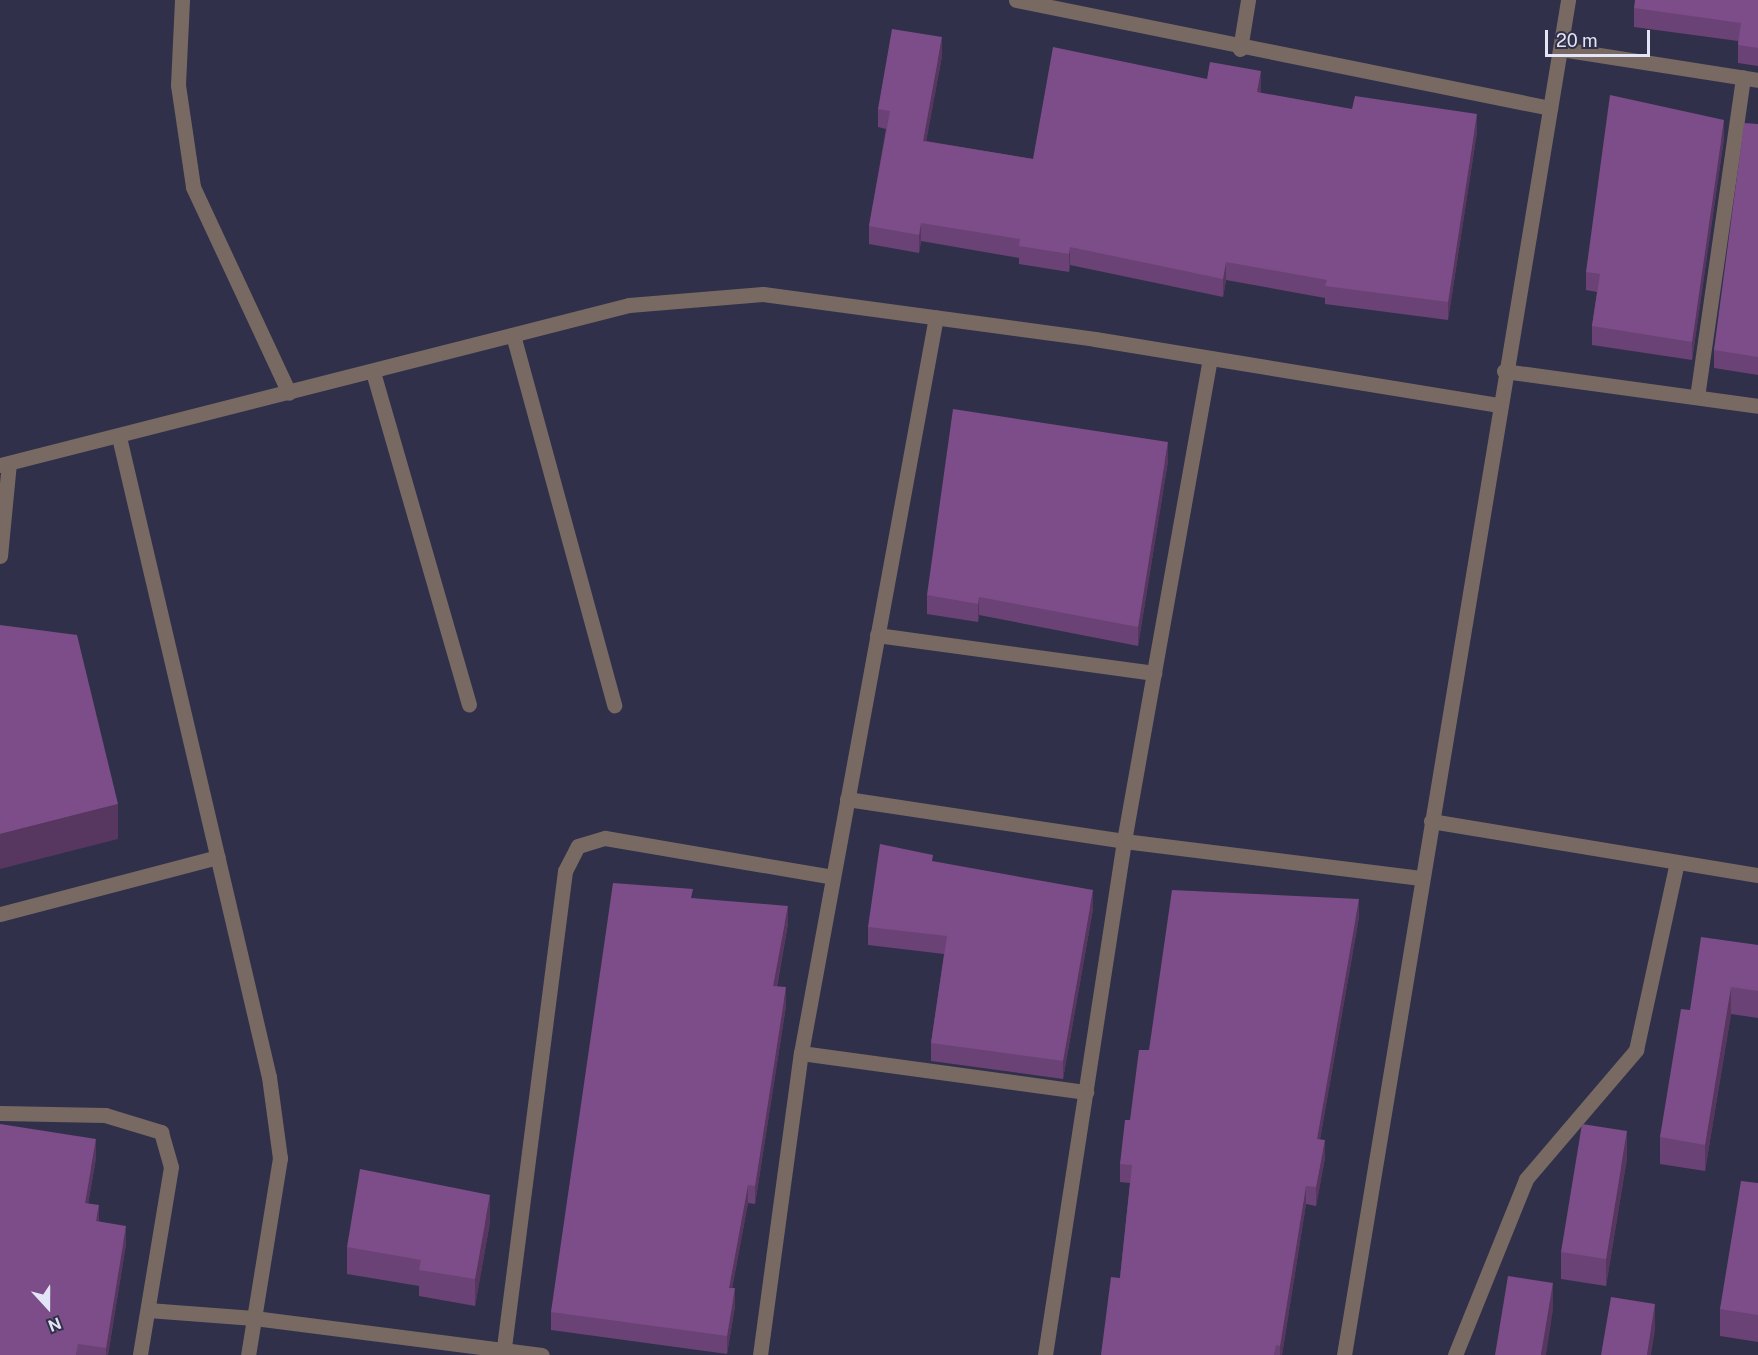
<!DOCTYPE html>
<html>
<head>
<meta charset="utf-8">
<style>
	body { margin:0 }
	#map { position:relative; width:1758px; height:1355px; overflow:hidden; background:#30304a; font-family:"Public Sans",sans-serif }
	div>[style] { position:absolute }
	.lane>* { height:15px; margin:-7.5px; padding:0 7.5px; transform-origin:7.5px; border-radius:7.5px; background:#786a63 }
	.street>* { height:15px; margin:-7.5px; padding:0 7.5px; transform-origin:7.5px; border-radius:7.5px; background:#786a63 }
	.wall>* { inset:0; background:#6b4275 }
	.shaded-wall>* { inset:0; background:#57365f }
	.building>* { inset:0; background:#7c4d88 }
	span { translate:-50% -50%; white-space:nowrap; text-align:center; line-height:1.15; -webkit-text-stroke:4.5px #30304a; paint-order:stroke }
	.north { position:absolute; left:18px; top:1277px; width:60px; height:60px; -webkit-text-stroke:4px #30304a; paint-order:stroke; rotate:159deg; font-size:16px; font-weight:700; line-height:24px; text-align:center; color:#e3e4f5 }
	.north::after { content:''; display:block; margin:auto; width:21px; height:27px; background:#e3e4f5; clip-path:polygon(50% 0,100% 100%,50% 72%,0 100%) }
	.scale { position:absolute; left:1545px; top:30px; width:105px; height:27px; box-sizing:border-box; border:3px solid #e3e4f5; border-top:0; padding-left:8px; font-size:18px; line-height:21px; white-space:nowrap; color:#e3e4f5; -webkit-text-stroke:4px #30304a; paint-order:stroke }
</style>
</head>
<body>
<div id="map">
	<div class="lane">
		<i style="left:513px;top:335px;width:384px;rotate:74.7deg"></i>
		<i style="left:373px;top:372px;width:346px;rotate:73.9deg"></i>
		<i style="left:0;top:556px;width:93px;rotate:-84.5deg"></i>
		<i style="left:0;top:914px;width:225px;rotate:-14.7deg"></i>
		<i style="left:0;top:1113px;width:105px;rotate:1.1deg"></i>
		<i style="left:105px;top:1115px;width:59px;rotate:16.9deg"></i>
		<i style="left:161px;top:1132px;width:36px;rotate:74deg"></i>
		<i style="left:171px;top:1167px;width:191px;rotate:99.4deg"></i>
		<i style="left:148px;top:1310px;width:106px;rotate:4.3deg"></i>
	</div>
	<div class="street">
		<i style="left:182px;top:0;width:85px;rotate:92.7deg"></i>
		<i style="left:178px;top:85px;width:103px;rotate:81.6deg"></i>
		<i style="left:193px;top:187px;width:227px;rotate:65deg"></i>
		<i style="left:1016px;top:0;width:545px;rotate:11.43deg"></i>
		<i style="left:1240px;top:49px;width:50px;rotate:-80.7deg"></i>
		<i style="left:1561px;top:49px;width:199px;rotate:8.9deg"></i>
		<i style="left:1210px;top:358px;width:491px;rotate:100.1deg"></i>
		<i style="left:1124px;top:841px;width:299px;rotate:7.1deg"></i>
		<i style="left:1504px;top:371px;width:256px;rotate:7.8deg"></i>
		<i style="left:1697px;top:397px;width:323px;rotate:-81.8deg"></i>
		<i style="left:119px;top:437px;width:657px;rotate:76.81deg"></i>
		<i style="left:269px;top:1077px;width:82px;rotate:82.3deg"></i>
		<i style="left:280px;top:1158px;width:200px;rotate:99.2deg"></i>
		<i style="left:0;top:465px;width:649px;rotate:-14.27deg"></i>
		<i style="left:629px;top:305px;width:134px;rotate:-4.7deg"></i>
		<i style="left:763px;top:294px;width:335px;rotate:7.7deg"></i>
		<i style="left:1095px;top:339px;width:408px;rotate:9.3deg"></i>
		<i style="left:877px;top:635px;width:280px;rotate:7.8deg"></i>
		<i style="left:847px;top:799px;width:280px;rotate:8.6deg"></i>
		<i style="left:1124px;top:841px;width:520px;rotate:98.74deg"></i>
		<i style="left:1431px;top:821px;width:331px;rotate:9.4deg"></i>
		<i style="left:801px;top:1053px;width:748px;rotate:-79.61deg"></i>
		<i style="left:254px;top:1318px;width:290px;rotate:7.3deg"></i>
		<i style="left:503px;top:1355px;width:488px;rotate:-82.7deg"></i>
		<i style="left:565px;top:871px;width:28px;rotate:-63deg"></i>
		<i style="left:578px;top:846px;width:28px;rotate:-17deg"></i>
		<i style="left:605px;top:838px;width:231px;rotate:9.7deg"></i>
		<i style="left:760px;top:1355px;width:305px;rotate:-82.3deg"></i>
		<i style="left:801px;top:1053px;width:288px;rotate:7.8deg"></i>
		<i style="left:1344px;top:1355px;width:1373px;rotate:-80.61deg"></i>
		<i style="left:1455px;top:1355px;width:190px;rotate:-68deg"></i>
		<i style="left:1526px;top:1179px;width:170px;rotate:-49.5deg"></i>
		<i style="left:1636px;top:1050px;width:192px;rotate:-77.7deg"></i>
	</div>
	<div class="wall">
		<i style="clip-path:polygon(1758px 0,1758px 66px,1738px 63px,1738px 41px,1634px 27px,1634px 8px)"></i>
		<i style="clip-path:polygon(942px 56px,926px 141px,1033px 159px,1261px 89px,1260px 93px,1477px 132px,1448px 320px,1325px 304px,1325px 298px,1226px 280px,1223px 297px,1070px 265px,1069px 272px,1019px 264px,1019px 258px,921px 241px,919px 253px,869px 244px,869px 226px,886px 129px,878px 127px,878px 109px)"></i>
		<i style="clip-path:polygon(1758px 124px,1758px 375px,1714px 368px,1714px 350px)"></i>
		<i style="clip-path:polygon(1724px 138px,1692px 360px,1592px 345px,1592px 326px,1597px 292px,1586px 290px,1586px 272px)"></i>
		<i style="clip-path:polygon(1168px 461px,1138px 646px,979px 615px,978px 622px,927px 614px,927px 595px)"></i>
		<i style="clip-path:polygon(933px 862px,1093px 909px,1063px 1079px,931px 1061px,931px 1043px,944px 954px,868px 945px,868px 927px)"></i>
		<i style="clip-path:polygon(693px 898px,788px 924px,777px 987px,786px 1006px,755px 1204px,748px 1203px,732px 1288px,735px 1306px,727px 1354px,551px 1330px,551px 1312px)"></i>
		<i style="clip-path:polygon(1359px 917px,1320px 1139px,1325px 1158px,1316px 1206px,1306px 1204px,1282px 1355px,1101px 1355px,1120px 1278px,1130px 1183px,1120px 1182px,1120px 1164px,1149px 1050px)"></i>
		<i style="clip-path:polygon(1758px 945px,1758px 1018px,1731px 1014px,1705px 1171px,1660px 1164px,1660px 1137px,1690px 1010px)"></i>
		<i style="clip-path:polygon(96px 1158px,88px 1204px,99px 1221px,126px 1244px,108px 1355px,0 1355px)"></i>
		<i style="clip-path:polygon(1627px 1158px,1606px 1286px,1561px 1279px,1561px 1252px)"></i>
		<i style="clip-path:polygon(1758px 1183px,1758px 1342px,1720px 1336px,1720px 1309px)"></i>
		<i style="clip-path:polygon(490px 1222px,475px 1306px,419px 1296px,419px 1286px,347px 1274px,347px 1247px)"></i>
	</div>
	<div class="shaded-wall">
		<i style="clip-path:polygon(942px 37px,942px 56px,923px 159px,923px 141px)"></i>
		<i style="clip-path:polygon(1261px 71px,1261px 89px,1257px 111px,1257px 92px)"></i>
		<i style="clip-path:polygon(1477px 114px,1477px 132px,1448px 320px,1448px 302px)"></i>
		<i style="clip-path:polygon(1724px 120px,1724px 138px,1692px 360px,1692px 342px)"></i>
		<i style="clip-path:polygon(921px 223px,921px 241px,919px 253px,919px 235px)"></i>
		<i style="clip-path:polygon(1070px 247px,1070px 265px,1069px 272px,1069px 254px)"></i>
		<i style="clip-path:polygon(1226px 262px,1226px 280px,1223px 297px,1223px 279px)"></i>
		<i style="clip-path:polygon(1168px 442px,1168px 461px,1138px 646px,1138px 627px)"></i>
		<i style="clip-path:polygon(979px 597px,979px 615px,978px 622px,978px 604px)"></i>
		<i style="clip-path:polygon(118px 804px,118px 839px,0 869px,0 834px)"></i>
		<i style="clip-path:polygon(1093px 890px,1093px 909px,1063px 1079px,1063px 1061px)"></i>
		<i style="clip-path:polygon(1359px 899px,1359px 917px,1317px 1157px,1317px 1139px)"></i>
		<i style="clip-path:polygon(788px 906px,788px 924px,773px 1005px,773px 986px)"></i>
		<i style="clip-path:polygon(786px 987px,786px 1006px,755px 1204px,755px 1186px)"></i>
		<i style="clip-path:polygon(1731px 987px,1731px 1014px,1705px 1171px,1705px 1145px)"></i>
		<i style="clip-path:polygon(1627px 1131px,1627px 1158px,1606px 1286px,1606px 1259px)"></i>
		<i style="clip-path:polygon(96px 1139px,96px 1158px,85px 1222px,85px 1203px)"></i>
		<i style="clip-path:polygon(1325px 1140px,1325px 1158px,1316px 1206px,1316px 1187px)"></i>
		<i style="clip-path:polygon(748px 1185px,748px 1203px,729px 1306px,729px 1288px)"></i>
		<i style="clip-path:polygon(1306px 1186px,1306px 1204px,1282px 1355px,1280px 1355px,1280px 1346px)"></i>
		<i style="clip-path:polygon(490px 1195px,490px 1222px,475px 1306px,475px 1279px)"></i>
		<i style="clip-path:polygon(99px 1205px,99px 1224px,96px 1221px)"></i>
		<i style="clip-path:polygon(126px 1226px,126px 1244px,108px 1355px,106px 1355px,106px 1348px)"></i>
		<i style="clip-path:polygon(1553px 1283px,1553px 1310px,1546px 1355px,1541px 1355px)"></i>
		<i style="clip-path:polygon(735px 1288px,735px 1306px,727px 1354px,727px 1336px)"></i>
		<i style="clip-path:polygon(1655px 1304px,1655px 1330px,1651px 1355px,1647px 1355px)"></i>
	</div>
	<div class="building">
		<i style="clip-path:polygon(1635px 0,1758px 0,1758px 48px,1738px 45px,1741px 23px,1634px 8px)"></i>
		<i style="clip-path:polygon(892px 29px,942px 37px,923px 141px,1033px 159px,1053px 47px,1207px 79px,1210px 62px,1261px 71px,1257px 92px,1352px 109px,1355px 96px,1477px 114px,1448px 302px,1325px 286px,1327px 280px,1226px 262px,1223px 279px,1070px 247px,1069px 254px,1019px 246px,1020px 239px,921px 223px,919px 235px,869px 226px,890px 111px,878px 109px)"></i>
		<i style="clip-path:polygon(1610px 95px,1724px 120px,1692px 342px,1592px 326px,1600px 274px,1586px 272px)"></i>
		<i style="clip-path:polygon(1744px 123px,1758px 124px,1758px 357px,1714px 350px)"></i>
		<i style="clip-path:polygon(953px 409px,1168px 442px,1138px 627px,979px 597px,978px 604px,927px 595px)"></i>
		<i style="clip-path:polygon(0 625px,77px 635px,118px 804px,0 834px)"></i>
		<i style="clip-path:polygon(880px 844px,933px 855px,932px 861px,1093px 890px,1063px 1061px,931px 1043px,947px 936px,868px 927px)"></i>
		<i style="clip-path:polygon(613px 883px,693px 889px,691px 898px,788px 906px,773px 986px,786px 987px,755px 1186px,748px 1185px,729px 1288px,735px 1288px,727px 1336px,551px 1312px)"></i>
		<i style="clip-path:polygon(1172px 890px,1359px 899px,1317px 1139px,1325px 1140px,1316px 1187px,1306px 1186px,1280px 1346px,1276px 1345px,1274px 1355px,1101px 1355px,1111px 1277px,1120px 1278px,1132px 1165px,1120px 1164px,1125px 1120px,1130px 1120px,1139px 1050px,1149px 1050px)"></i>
		<i style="clip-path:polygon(1701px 937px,1758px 945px,1758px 991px,1731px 987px,1705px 1145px,1660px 1137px,1681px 1009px,1690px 1010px)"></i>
		<i style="clip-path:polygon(0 1124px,96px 1139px,85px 1203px,99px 1205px,96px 1221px,126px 1226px,106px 1348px,78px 1344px,76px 1355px,0 1355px)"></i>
		<i style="clip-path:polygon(1582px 1124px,1627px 1131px,1606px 1259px,1561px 1252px)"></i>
		<i style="clip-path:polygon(360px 1169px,490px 1195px,475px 1279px,419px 1270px,421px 1260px,347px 1247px)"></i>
		<i style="clip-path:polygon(1741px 1181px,1758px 1183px,1758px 1315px,1720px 1309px)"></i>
		<i style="clip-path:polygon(1508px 1276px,1553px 1283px,1541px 1355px,1495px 1355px)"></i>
		<i style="clip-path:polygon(1611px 1297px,1655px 1304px,1647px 1355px,1601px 1355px)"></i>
	</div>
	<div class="north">N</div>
	<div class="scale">20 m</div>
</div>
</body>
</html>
